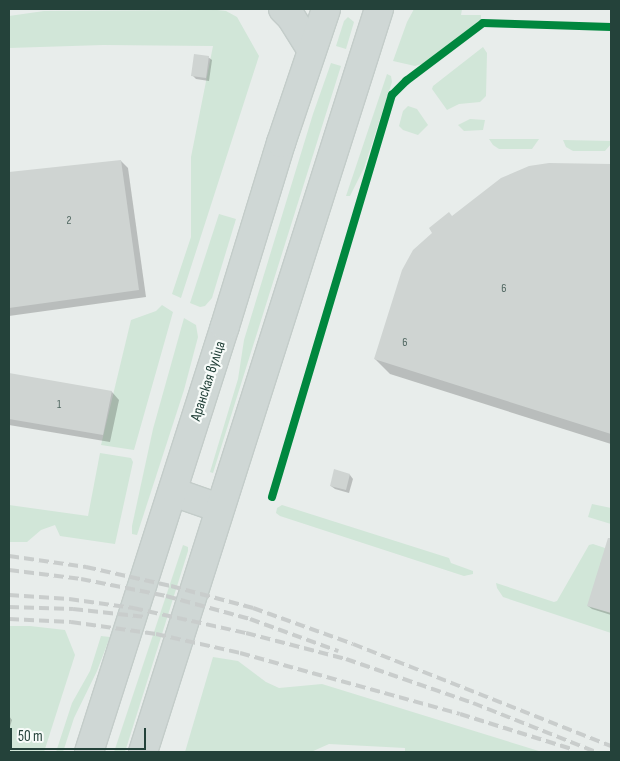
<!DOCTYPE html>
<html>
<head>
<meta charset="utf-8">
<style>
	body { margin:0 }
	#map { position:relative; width:620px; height:761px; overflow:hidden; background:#e8edeb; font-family:"Sofia Sans Condensed",sans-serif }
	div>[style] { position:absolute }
	.green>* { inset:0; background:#d1e6d8 }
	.shadow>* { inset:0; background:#0003 }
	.building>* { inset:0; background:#cfd4d2 }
	.roads { filter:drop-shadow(1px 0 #c3ccc9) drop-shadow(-1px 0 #c3ccc9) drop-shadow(0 1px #c3ccc9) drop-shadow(0 -1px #c3ccc9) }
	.primary>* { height:28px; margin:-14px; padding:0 14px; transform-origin:14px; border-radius:14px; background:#cfd7d5 }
	.rail>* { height:4px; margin-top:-2px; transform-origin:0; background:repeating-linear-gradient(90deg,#c9cdcc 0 10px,transparent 0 15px) }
	.cycleway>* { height:8px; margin:-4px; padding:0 4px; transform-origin:4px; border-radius:4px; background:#00873e }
	span { translate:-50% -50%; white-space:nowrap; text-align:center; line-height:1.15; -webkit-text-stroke:4.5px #f7fbf9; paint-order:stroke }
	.number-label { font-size:12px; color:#506761 }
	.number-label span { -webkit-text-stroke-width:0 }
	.street-label { font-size:15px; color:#24423a }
	.frame { position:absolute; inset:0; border:10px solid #24423a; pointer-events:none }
	.scale { position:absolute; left:10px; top:728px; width:136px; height:22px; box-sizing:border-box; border:2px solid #24423a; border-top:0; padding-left:6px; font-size:15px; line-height:18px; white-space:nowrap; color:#24423a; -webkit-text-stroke:4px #f7fbf9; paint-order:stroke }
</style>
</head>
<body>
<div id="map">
	<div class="green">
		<i style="clip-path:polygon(414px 9px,462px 9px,461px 15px,481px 15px,481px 20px,425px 63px,415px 66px,393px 61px,407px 22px)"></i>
		<i style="clip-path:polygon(217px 10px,226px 11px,237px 17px,259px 56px,181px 298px,172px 294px,191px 237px,191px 157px,213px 46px,103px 45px,9px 48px,9px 16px,44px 11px)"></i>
		<i style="clip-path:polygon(348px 17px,354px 22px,346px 49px,336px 46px,344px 21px)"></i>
		<i style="clip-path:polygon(483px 47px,487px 53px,486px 96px,480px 102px,459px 104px,447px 110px,432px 89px,433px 86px)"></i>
		<i style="clip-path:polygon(331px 63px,341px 66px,213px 473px,210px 472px,238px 379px,244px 340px,313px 114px)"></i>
		<i style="clip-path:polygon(387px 74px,391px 76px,392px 82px,364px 168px,350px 196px,346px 196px)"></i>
		<i style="clip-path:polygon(408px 106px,417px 109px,428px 125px,418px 135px,403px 130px,399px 126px,403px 111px)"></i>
		<i style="clip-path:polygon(470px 119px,485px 120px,483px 130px,464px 131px,458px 125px)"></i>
		<i style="clip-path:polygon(489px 139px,539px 139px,532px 149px,499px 149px,493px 145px)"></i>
		<i style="clip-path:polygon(563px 140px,611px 141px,611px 144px,605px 151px,573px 151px,566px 147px)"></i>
		<i style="clip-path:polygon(219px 214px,236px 219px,212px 298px,205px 306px,200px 307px,190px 303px)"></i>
		<i style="clip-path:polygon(162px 305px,173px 312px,134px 450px,101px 445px,131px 320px,156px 311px)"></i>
		<i style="clip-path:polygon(184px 318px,196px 325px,198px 337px,184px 390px,137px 535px,132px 534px,132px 526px,153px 429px)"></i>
		<i style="clip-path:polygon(100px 453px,131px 458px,133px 462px,115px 544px,60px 536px,55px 525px,41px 530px,27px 542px,9px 542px,9px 505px,88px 516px)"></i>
		<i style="clip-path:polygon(592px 504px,611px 508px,611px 524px,588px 517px)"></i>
		<i style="clip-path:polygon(282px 505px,449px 558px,451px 563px,473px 571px,473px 574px,464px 576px,280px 516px,276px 513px,277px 508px)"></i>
		<i style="clip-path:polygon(593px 544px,611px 550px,611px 633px,503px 597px,497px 588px,496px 583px,554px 602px,557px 601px,589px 545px)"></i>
		<i style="clip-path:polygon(183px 545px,188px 547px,188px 551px,125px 752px,114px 752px)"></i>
		<i style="clip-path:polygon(9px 626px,30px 626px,65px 630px,75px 655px,44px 752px,9px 752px)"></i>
		<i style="clip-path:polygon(101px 636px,110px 637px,97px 671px,74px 718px,63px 752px,56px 752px,72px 703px,90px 671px)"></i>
		<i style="clip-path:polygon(213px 657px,238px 661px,266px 682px,279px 688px,322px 684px,542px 752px,405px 752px,405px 748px,329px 744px,311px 752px,185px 752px)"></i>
	</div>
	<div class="shadow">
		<i style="clip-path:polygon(208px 57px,212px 60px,209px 81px,196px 79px,192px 75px)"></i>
		<i style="clip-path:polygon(121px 161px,128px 168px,146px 297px,9px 316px,9px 173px)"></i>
		<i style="clip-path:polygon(549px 164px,611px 166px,611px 444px,390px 374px,375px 359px,453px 218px)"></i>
		<i style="clip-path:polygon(9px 374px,112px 392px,119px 400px,110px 442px,9px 425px)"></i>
		<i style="clip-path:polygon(335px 471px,350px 475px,353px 479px,349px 493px,335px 489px,331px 486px)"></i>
		<i style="clip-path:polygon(601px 563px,611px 566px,611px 615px,592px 609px,588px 606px)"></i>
		<i style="clip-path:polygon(9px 716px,12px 720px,9px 730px)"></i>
	</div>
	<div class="building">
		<i style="clip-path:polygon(194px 54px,209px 56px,206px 78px,191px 76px)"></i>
		<i style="clip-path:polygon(121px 160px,139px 290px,9px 308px,9px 172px)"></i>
		<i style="clip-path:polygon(549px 163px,611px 164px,611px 434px,374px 359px,402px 270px,413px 250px,432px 233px,429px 228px,449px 212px,452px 216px,501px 178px,529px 166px)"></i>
		<i style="clip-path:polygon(9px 373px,112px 391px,103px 435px,9px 419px)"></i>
		<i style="clip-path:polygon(334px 469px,350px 474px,346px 490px,330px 486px)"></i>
		<i style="clip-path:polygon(608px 538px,611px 538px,611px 613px,587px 606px)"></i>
	</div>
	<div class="roads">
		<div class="primary">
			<i style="left:283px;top:9px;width:11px;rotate:45deg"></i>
			<i style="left:291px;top:17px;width:39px;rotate:58deg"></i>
			<i style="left:173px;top:492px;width:49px;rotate:19.2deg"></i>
			<i style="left:89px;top:752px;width:447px;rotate:-72.3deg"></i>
			<i style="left:225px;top:326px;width:191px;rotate:-73deg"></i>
			<i style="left:281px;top:143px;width:141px;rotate:-71.4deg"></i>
			<i style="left:143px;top:752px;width:780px;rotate:-72.38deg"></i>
		</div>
	</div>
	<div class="rail">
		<i style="left:9px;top:556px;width:78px;rotate:8.1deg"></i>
		<i style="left:86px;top:567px;width:87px;rotate:12.6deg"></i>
		<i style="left:171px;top:586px;width:85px;rotate:15deg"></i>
		<i style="left:253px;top:608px;width:106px;rotate:19.8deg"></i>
		<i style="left:353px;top:644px;width:277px;rotate:21.6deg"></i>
		<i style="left:9px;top:570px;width:73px;rotate:7.1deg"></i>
		<i style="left:81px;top:579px;width:87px;rotate:11.3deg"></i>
		<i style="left:166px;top:596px;width:87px;rotate:15.3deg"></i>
		<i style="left:250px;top:619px;width:94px;rotate:20deg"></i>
		<i style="left:9px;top:595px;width:60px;rotate:3.8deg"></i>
		<i style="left:69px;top:599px;width:65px;rotate:8deg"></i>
		<i style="left:133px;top:608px;width:116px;rotate:12.5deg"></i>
		<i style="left:246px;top:633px;width:103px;rotate:14.6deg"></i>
		<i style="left:346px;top:659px;width:134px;rotate:19.1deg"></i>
		<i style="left:473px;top:703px;width:132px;rotate:21.7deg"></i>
		<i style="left:9px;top:607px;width:64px;rotate:1.8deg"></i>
		<i style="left:73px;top:609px;width:73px;rotate:6.3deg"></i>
		<i style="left:9px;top:619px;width:62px;rotate:2.8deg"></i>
		<i style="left:71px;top:622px;width:86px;rotate:8deg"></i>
		<i style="left:156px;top:634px;width:86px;rotate:12.7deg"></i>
		<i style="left:240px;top:653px;width:228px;rotate:15.5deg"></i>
		<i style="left:460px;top:714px;width:117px;rotate:17.4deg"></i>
	</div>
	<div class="cycleway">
		<i style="left:272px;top:497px;width:420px;rotate:-73.4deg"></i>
		<i style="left:392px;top:95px;width:20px;rotate:-45deg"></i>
		<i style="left:406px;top:81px;width:96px;rotate:-37deg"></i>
		<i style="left:483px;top:23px;width:128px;rotate:1.8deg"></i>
	</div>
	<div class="number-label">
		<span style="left:69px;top:221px">2</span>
		<span style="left:504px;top:289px">6</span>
		<span style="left:405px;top:343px">6</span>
		<span style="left:59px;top:405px">1</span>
	</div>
	<div class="street-label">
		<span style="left:208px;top:381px;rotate:-72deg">Аранская вуліца</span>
	</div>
	<div class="frame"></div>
	<div class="scale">50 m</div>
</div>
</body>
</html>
